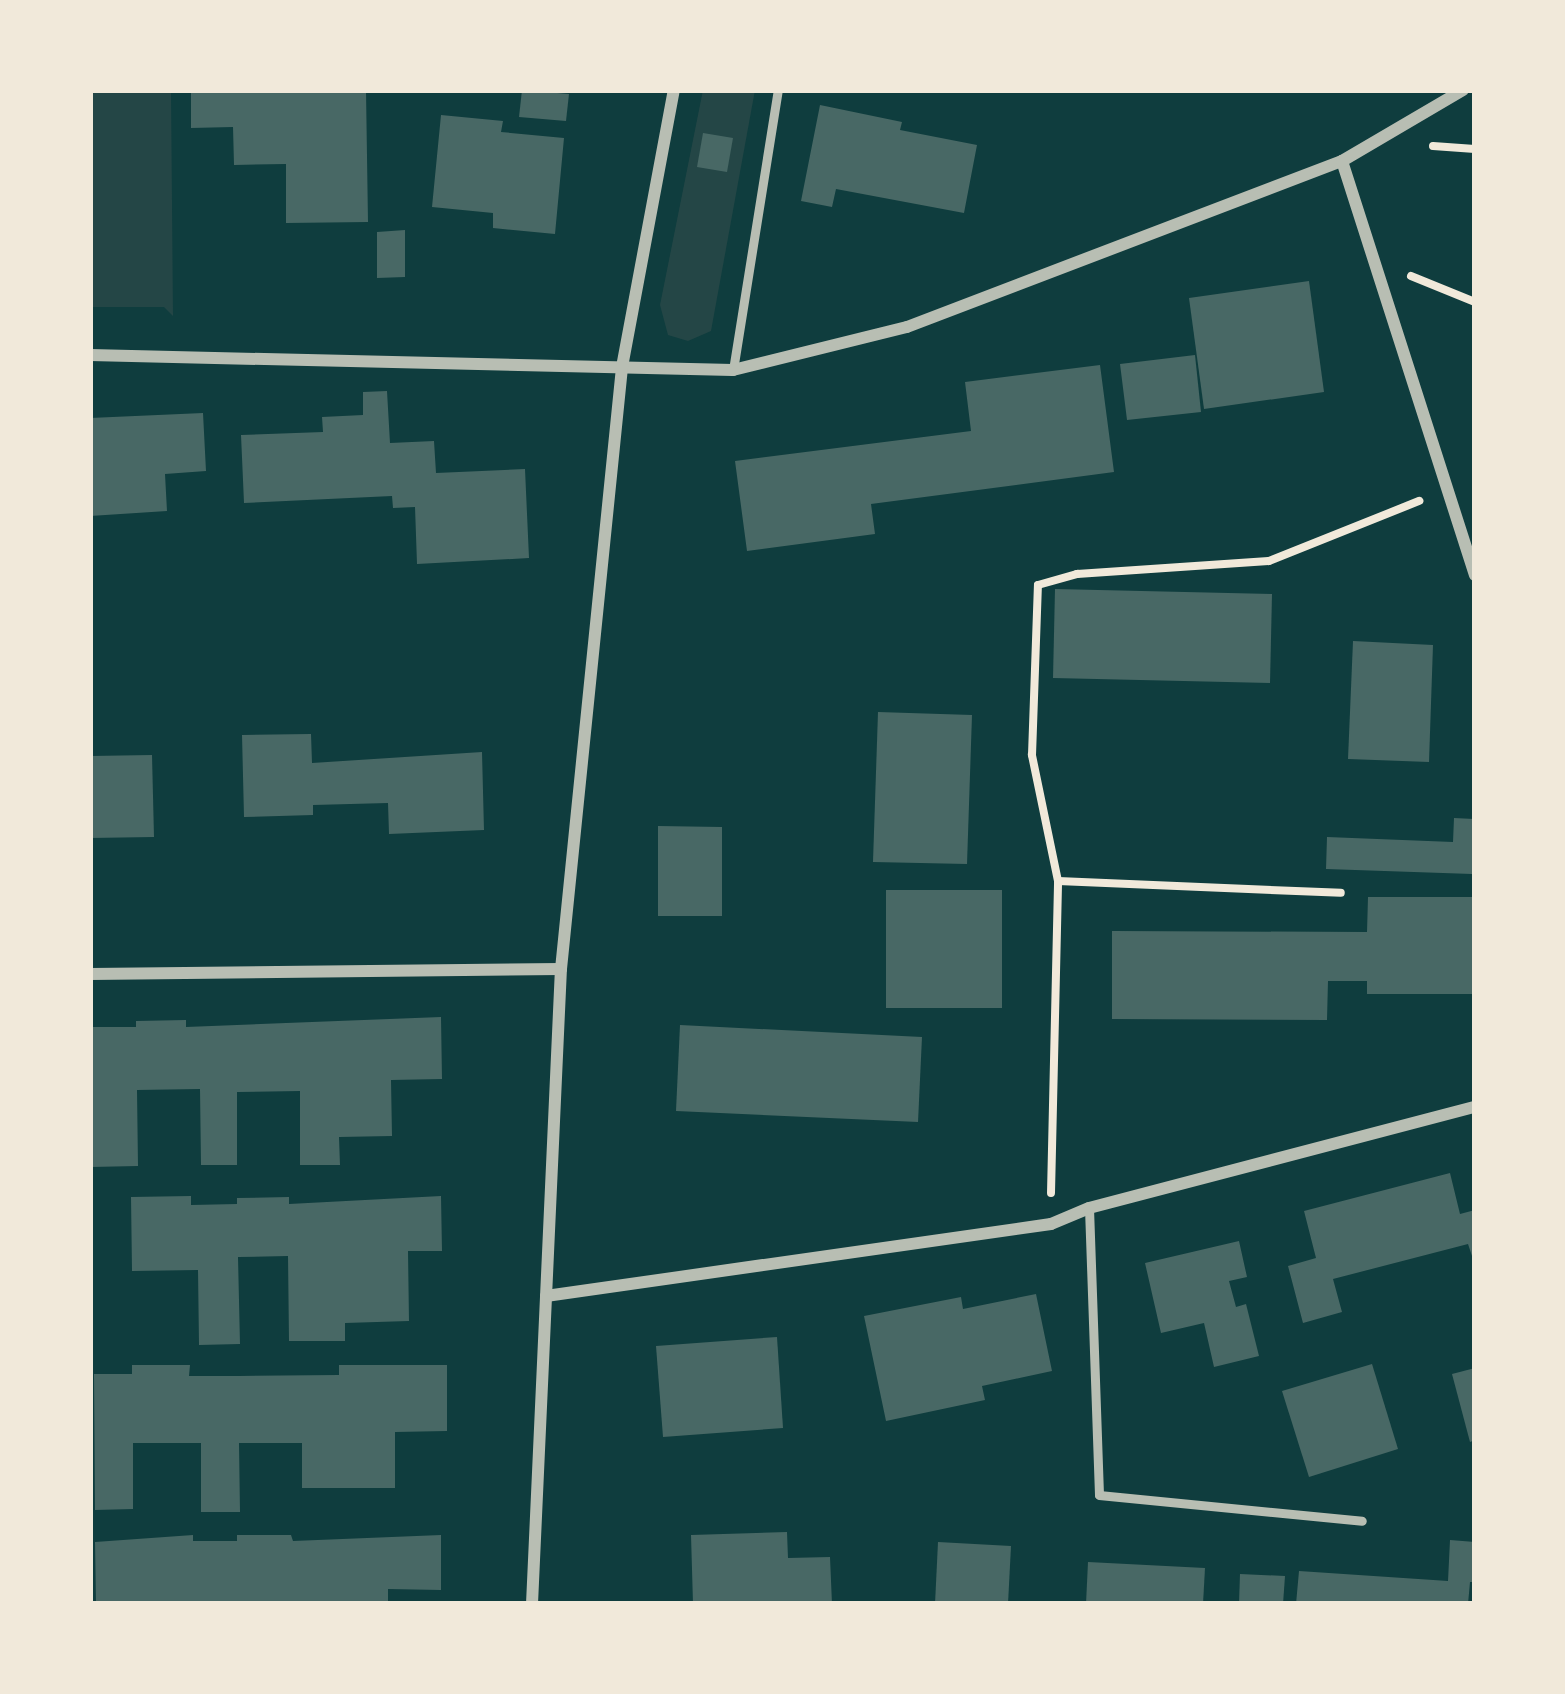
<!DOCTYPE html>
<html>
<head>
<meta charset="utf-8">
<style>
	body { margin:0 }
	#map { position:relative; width:1565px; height:1694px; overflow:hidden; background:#0f3d3e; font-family:"PT Serif",serif }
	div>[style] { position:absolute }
	.green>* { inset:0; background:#244646 }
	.building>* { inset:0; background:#486865 }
	.path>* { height:8px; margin:-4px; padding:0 4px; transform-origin:4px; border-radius:4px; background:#f1e9da }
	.service>* { height:9px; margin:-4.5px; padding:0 4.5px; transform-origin:4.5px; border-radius:4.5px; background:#b8beb3 }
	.minor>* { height:12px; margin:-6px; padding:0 6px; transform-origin:6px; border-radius:6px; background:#b8beb3 }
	span { translate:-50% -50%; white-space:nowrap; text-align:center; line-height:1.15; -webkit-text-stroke:10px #f1e9da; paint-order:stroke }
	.frame { position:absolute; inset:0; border:93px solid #f1e9da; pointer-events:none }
</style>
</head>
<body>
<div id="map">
	<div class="green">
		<i style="clip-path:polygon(90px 90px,171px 90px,173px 316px,164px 307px,90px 307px)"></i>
		<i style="clip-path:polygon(703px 90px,755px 90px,711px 331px,688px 341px,668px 335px,660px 305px)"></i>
	</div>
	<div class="building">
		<i style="clip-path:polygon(191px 90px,366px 90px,368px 222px,286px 223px,286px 164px,234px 165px,233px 127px,191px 128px)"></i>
		<i style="clip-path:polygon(522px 90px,569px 94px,566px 121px,519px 117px)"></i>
		<i style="clip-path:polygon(820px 105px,902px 122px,900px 130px,977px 145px,964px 213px,836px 189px,832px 207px,801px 201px)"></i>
		<i style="clip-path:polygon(441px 115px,503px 121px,501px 132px,564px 138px,555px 234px,493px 228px,493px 213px,432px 207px)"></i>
		<i style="clip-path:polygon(703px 133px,733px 138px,727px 172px,697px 167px)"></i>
		<i style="clip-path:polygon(405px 230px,405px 277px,377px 278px,377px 232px)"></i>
		<i style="clip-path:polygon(1309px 281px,1324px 392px,1204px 409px,1189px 298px)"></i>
		<i style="clip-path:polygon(1195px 355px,1201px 412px,1127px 420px,1120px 364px)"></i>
		<i style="clip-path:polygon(1100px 365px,1114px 472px,871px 504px,875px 534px,747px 551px,735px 461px,971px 431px,965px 382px)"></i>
		<i style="clip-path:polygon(387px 391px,390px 443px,434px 441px,436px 473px,525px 469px,529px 558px,417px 564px,415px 507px,393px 508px,392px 496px,244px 503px,241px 435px,323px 432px,322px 417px,363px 415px,363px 392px)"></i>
		<i style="clip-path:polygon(203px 413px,206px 471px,165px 474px,167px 511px,90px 516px,90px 418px)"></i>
		<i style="clip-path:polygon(1055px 589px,1272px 594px,1270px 683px,1053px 678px)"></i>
		<i style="clip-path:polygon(1353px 641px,1433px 645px,1429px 762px,1348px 759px)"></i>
		<i style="clip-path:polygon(878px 712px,972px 715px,967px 864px,873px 862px)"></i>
		<i style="clip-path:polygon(311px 734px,312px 763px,482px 752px,484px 830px,389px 834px,388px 803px,313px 805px,313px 815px,244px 817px,242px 735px)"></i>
		<i style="clip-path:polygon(152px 755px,154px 837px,90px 838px,90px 756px)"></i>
		<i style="clip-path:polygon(1454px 818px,1474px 819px,1472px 874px,1326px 869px,1327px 837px,1453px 842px)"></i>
		<i style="clip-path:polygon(658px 826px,722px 827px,722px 916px,658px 916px)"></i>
		<i style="clip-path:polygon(886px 890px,1002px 890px,1002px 1008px,886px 1008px)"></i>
		<i style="clip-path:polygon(1368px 897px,1475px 897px,1475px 994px,1367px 994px,1367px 981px,1328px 981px,1327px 1020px,1112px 1019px,1112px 931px,1367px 932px)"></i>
		<i style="clip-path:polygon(441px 1017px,442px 1079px,391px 1080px,392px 1136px,339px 1137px,340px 1165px,300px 1165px,300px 1091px,237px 1092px,237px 1165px,201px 1165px,200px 1089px,137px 1090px,138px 1166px,91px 1167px,90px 1027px,136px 1027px,136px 1021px,186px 1020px,186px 1027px)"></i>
		<i style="clip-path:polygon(680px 1025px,922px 1037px,918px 1122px,676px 1111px)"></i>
		<i style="clip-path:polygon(1450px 1173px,1460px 1214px,1475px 1210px,1475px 1265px,1468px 1244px,1333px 1279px,1342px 1312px,1303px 1323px,1288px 1266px,1316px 1258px,1304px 1211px)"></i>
		<i style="clip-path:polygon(191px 1196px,191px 1205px,237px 1204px,237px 1198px,289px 1197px,289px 1204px,441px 1196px,442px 1251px,408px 1251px,409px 1321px,345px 1323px,345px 1341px,289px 1341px,288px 1256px,238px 1257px,240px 1344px,199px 1345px,198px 1270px,132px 1271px,131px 1197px)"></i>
		<i style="clip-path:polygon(1239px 1241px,1247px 1277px,1229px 1281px,1236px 1307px,1246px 1304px,1259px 1356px,1214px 1367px,1204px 1323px,1161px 1333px,1145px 1263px)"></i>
		<i style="clip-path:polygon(1036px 1294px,1052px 1371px,982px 1386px,985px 1400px,886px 1421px,864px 1316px,961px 1297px,963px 1309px)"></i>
		<i style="clip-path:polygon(777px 1337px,783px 1428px,663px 1437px,656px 1346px)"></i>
		<i style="clip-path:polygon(1372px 1364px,1398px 1449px,1309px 1477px,1282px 1391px)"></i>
		<i style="clip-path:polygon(132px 1365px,190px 1365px,189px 1376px,239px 1376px,339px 1375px,339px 1365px,447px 1365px,447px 1431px,395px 1432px,395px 1488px,302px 1488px,302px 1443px,239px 1443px,240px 1512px,201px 1512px,201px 1443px,133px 1443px,133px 1509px,95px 1510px,94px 1374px,132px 1374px)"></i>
		<i style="clip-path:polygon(1475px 1368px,1475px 1440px,1470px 1442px,1452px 1374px)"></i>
		<i style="clip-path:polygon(787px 1532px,788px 1558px,830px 1557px,832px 1604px,693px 1604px,691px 1535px)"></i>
		<i style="clip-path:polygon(193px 1535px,193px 1541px,237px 1541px,237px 1535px,291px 1535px,293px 1541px,441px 1535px,441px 1590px,388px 1589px,388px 1604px,96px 1604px,95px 1542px)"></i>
		<i style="clip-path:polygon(1450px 1540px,1475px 1542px,1475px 1582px,1470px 1582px,1468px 1604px,1296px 1604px,1299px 1571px,1448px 1581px)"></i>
		<i style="clip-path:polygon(938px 1542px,1011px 1546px,1008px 1604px,935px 1604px)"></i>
		<i style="clip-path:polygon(1088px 1562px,1205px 1568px,1203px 1604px,1086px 1604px)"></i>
		<i style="clip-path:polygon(1240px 1574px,1285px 1576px,1283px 1604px,1239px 1604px)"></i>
	</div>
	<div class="path">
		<i style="left:1433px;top:146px;width:42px;rotate:4.1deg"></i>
		<i style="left:1411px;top:276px;width:69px;rotate:22.1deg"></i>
		<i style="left:1058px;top:881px;width:283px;rotate:2.4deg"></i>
		<i style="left:1051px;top:1193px;width:312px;rotate:-88.7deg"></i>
		<i style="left:1058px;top:881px;width:129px;rotate:-101.7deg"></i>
		<i style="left:1032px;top:755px;width:170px;rotate:-88deg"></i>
		<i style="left:1038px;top:585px;width:41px;rotate:-15.8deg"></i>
		<i style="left:1077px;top:574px;width:192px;rotate:-3.9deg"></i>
		<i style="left:1269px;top:561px;width:162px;rotate:-21.8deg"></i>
	</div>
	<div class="service">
		<i style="left:733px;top:370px;width:284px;rotate:-80.9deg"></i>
		<i style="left:1089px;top:1208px;width:287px;rotate:88deg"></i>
		<i style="left:1099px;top:1495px;width:264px;rotate:5.6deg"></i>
	</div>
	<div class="minor">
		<i style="left:1342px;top:161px;width:435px;rotate:72.2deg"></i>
		<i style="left:90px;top:355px;width:643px;rotate:1.34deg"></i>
		<i style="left:733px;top:370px;width:179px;rotate:-13.9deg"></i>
		<i style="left:907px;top:327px;width:466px;rotate:-20.9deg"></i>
		<i style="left:1342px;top:161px;width:140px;rotate:-30.4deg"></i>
		<i style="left:90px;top:974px;width:471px;rotate:-0.6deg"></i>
		<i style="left:546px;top:1296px;width:510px;rotate:-8.11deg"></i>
		<i style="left:1051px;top:1224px;width:41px;rotate:-22.8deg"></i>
		<i style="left:1089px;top:1208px;width:399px;rotate:-14.7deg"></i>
		<i style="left:532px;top:1604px;width:636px;rotate:-87.39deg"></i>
		<i style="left:561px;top:969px;width:605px;rotate:-84.21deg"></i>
		<i style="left:622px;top:367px;width:282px;rotate:-79.4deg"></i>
	</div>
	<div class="frame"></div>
</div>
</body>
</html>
